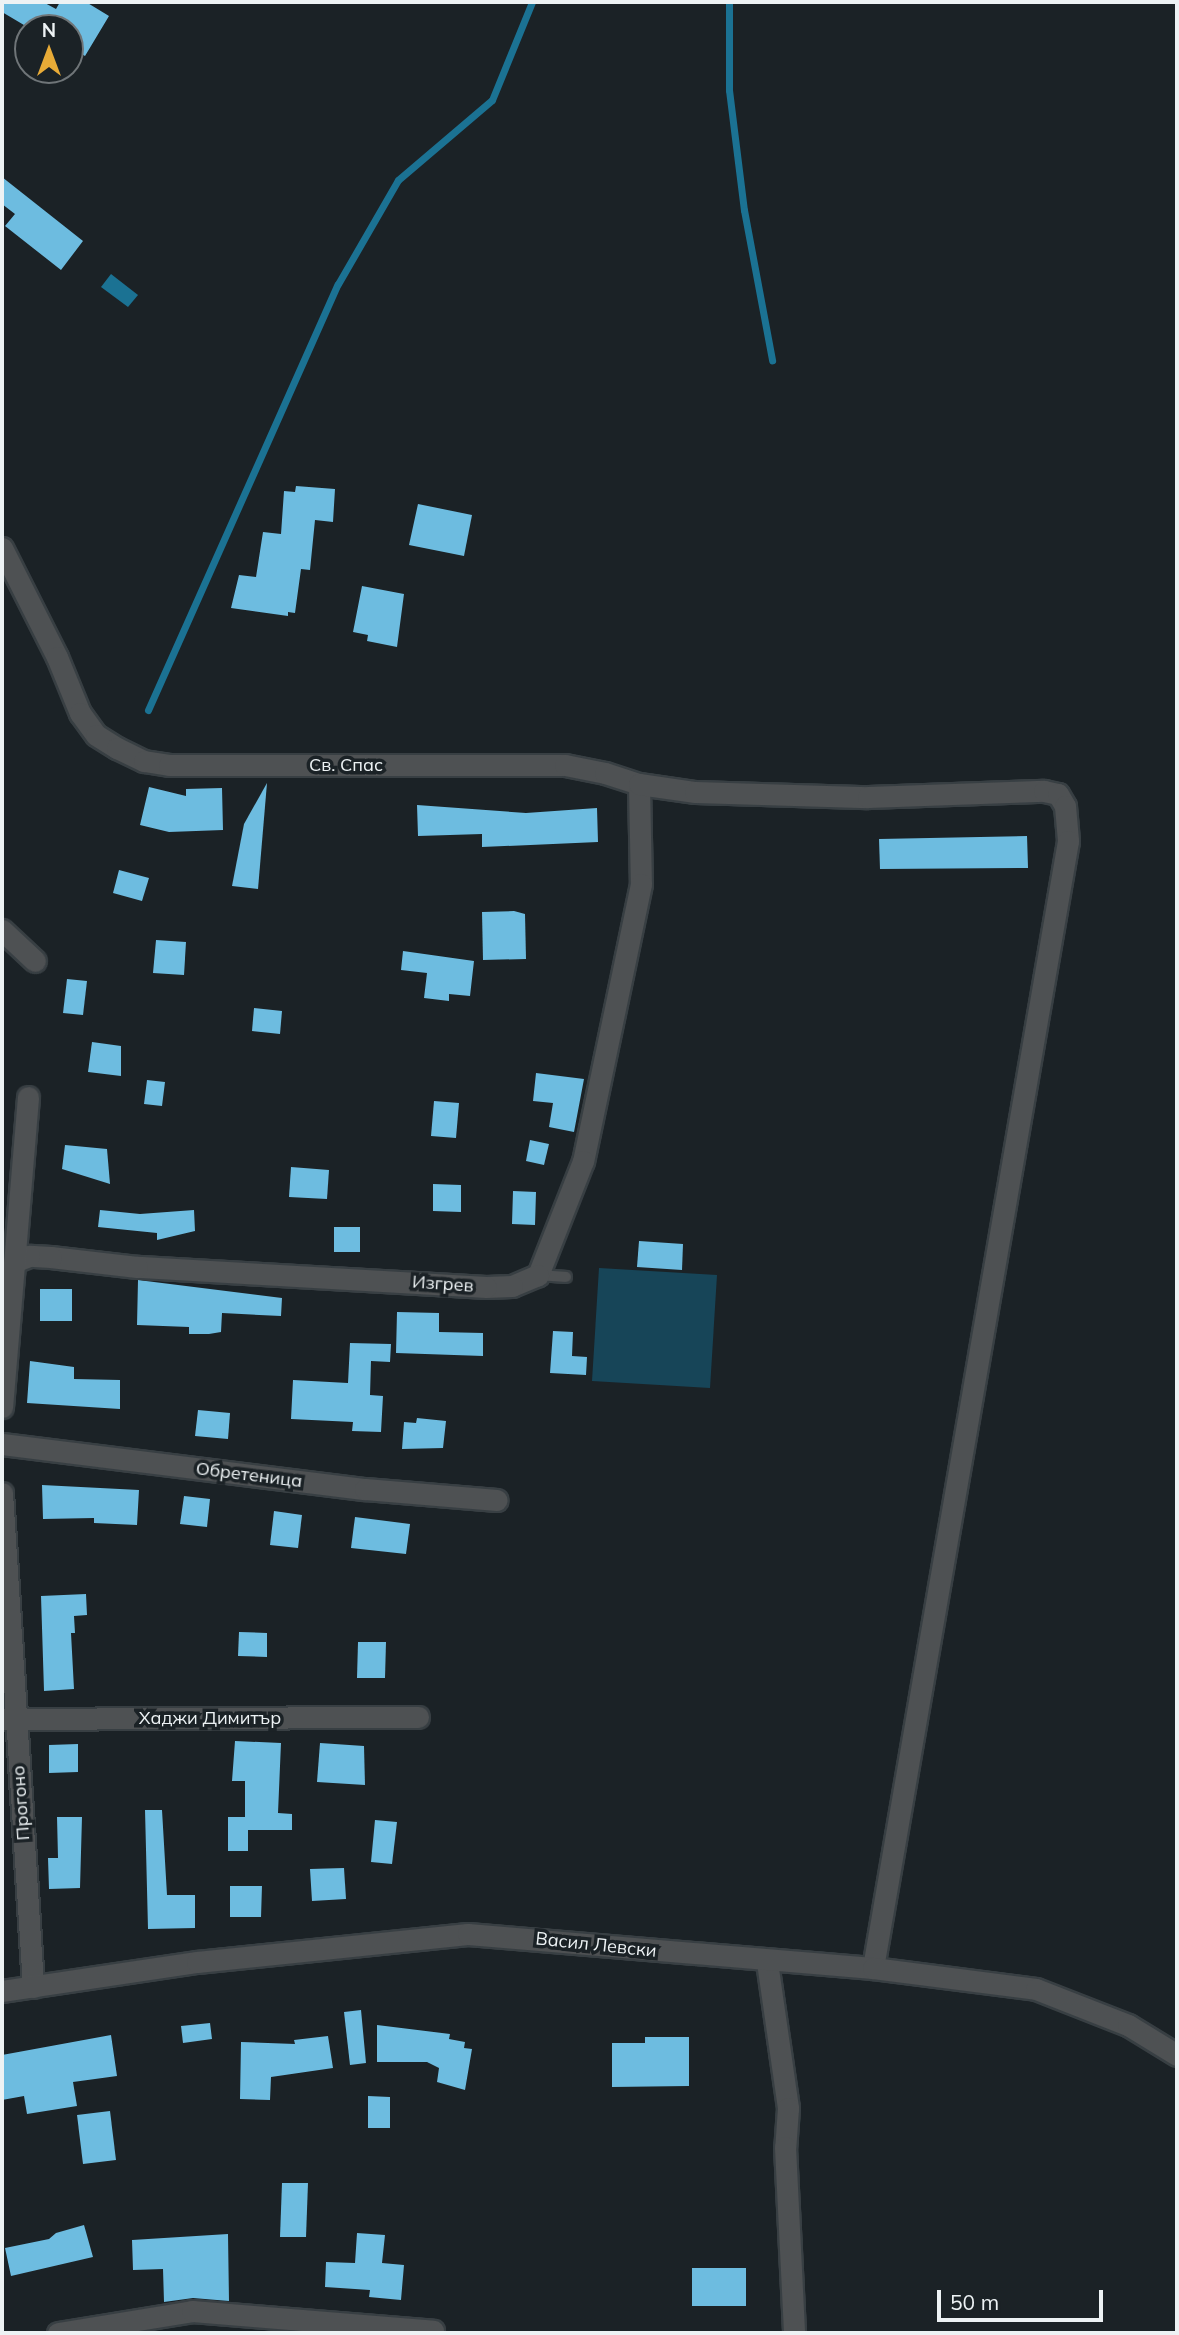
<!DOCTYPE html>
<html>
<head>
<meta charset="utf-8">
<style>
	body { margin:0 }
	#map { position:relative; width:1179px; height:2335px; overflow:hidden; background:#1b2226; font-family:Mulish,sans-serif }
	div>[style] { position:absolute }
	.green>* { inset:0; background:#174558 }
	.water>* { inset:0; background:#1b7293 }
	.stream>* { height:7px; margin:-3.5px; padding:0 3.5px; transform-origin:3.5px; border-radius:3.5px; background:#1b7293 }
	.building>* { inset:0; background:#6dbce0 }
	.roads { filter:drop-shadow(2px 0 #383f43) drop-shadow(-2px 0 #383f43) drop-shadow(0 2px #383f43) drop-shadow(0 -2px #383f43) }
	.service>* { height:10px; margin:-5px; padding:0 5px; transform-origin:5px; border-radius:5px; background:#4e5153 }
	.minor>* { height:21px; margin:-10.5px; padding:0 10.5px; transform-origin:10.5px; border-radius:10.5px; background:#4e5153 }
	span { translate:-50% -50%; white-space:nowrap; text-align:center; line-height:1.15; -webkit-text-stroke:7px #1b2226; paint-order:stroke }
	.street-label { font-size:18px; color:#edf2f4 }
	.frame { position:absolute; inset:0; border:4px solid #edf2f4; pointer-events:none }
	.north { position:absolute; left:14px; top:14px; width:70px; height:70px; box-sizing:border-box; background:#1b2226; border:2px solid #6f7578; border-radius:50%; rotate:0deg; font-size:19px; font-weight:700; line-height:28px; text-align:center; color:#edf2f4 }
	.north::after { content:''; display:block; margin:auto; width:24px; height:32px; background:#e8ab37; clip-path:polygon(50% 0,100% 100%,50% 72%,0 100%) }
	.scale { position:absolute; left:937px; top:2290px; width:166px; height:32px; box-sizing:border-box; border:4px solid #edf2f4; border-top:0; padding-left:9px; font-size:21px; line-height:24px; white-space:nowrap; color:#edf2f4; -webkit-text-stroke:5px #1b2226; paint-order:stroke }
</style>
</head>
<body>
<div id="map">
	<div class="green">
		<i style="clip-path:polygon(599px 1268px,717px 1275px,710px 1388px,592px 1381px)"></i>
	</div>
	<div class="water">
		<i style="clip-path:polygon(111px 274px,138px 295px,128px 307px,101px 287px)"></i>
	</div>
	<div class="stream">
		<i style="left:729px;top:2px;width:88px;rotate:90deg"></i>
		<i style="left:729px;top:90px;width:121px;rotate:82.9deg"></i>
		<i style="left:744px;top:210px;width:153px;rotate:79.4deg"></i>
		<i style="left:148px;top:710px;width:466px;rotate:-66deg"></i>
		<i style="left:338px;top:284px;width:120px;rotate:-60deg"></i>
		<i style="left:398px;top:180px;width:123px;rotate:-40.4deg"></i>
		<i style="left:492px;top:100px;width:106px;rotate:-67.8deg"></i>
	</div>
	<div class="building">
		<i style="clip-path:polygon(2px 2px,43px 2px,56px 9px,60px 2px,86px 2px,109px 16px,85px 56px,70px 47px,70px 28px,29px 28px,2px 12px)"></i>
		<i style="clip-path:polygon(2px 177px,83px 241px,61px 270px,5px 226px,15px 214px,2px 204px)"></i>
		<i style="clip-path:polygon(296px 486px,335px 489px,333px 522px,315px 520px,310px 570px,301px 569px,295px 613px,288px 612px,288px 616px,231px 608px,239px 575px,256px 577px,263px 532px,281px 534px,284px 491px,295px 492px)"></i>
		<i style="clip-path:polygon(418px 504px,472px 515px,464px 556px,409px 545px)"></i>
		<i style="clip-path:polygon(362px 586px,404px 594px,397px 647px,367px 641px,368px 635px,353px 632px)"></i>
		<i style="clip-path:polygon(267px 783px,258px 889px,232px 886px,244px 824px)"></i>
		<i style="clip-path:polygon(149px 787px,186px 796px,186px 789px,222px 788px,223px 830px,169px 832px,140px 825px)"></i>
		<i style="clip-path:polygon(417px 805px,526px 813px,597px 808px,598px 842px,482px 847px,482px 834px,418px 836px)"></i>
		<i style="clip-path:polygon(1027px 836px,1028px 868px,880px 869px,879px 839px)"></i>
		<i style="clip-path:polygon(119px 870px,149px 878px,142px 901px,113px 893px)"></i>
		<i style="clip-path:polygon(514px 911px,525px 914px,526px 959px,483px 960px,482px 912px)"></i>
		<i style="clip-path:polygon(156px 940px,186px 942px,184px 975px,153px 973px)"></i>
		<i style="clip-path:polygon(403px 951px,474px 961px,470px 996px,449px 994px,449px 1001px,424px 998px,427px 973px,401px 970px)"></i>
		<i style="clip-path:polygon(67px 979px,87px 981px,83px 1015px,63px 1013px)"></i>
		<i style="clip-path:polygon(254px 1008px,282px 1011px,280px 1034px,252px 1031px)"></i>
		<i style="clip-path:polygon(92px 1042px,121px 1046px,121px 1076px,88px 1072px)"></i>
		<i style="clip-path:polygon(536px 1073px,584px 1079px,574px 1132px,549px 1127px,553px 1103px,533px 1101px)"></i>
		<i style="clip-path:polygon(147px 1080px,165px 1082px,162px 1106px,144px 1104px)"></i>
		<i style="clip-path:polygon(434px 1101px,459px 1103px,456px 1138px,431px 1136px)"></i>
		<i style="clip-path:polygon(530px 1140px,549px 1144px,544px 1165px,526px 1161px)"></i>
		<i style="clip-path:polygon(65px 1145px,107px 1149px,110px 1184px,62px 1169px)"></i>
		<i style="clip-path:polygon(291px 1167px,329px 1170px,327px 1199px,289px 1197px)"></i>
		<i style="clip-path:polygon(433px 1184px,461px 1185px,461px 1212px,433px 1211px)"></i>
		<i style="clip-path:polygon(513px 1191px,536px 1192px,535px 1225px,512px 1224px)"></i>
		<i style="clip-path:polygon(100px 1210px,140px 1214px,194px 1210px,195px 1231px,157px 1240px,157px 1233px,98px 1227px)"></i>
		<i style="clip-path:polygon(334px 1227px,360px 1227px,360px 1252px,334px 1252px)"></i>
		<i style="clip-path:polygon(639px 1241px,683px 1244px,682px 1270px,637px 1267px)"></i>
		<i style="clip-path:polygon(138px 1280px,282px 1298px,281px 1316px,222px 1313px,221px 1332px,209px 1334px,189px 1334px,189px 1327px,137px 1325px)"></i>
		<i style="clip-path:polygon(40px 1289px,72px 1289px,72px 1321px,40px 1321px)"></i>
		<i style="clip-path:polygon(397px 1312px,439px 1313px,439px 1332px,483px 1333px,483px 1356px,396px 1353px)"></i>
		<i style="clip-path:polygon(553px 1331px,573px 1332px,572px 1356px,587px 1357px,586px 1375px,550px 1373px)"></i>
		<i style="clip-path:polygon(350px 1343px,391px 1344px,390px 1362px,371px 1361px,370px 1395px,383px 1396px,381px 1432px,352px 1431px,353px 1422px,291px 1419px,293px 1380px,348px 1383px)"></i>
		<i style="clip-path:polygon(30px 1361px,74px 1367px,74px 1379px,120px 1380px,120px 1409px,27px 1403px)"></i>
		<i style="clip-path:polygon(198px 1410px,230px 1413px,228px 1439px,195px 1436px)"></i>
		<i style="clip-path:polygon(417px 1418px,446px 1421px,443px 1448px,402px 1449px,404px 1422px,416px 1423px)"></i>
		<i style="clip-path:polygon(42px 1485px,139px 1490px,137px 1525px,94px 1523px,94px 1518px,43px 1519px)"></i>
		<i style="clip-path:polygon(184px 1496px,210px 1499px,207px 1527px,180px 1524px)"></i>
		<i style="clip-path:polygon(274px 1511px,302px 1515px,298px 1548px,270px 1545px)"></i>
		<i style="clip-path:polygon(355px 1517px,410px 1524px,406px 1554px,351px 1548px)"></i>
		<i style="clip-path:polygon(86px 1594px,87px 1615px,74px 1616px,75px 1633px,71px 1633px,74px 1689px,44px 1691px,41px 1596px)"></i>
		<i style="clip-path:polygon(239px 1632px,267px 1633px,267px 1657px,238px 1656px)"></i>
		<i style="clip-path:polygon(358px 1642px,386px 1642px,385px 1678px,357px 1678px)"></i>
		<i style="clip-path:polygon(235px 1741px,281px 1743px,278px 1813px,292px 1814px,292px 1830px,248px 1830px,248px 1851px,228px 1851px,228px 1817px,245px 1817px,245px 1781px,232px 1781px)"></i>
		<i style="clip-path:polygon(320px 1743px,364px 1746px,365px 1785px,317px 1782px)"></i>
		<i style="clip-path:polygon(78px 1744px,78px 1772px,49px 1773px,49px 1745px)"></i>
		<i style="clip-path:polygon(145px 1810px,162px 1810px,167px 1895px,195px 1895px,195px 1928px,148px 1929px)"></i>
		<i style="clip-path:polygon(57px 1817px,82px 1817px,80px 1888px,49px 1889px,48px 1858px,58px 1858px)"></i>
		<i style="clip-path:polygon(375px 1820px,397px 1822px,392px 1864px,371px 1862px)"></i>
		<i style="clip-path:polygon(344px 1868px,346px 1899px,312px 1901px,310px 1869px)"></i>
		<i style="clip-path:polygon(230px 1886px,262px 1886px,261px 1917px,230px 1917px)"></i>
		<i style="clip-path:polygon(361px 2010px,366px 2063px,350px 2065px,344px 2012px)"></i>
		<i style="clip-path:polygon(210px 2023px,212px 2039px,183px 2043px,181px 2026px)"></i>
		<i style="clip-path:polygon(377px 2025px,450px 2034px,449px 2039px,465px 2042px,464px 2048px,472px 2049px,465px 2090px,437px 2082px,439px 2068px,427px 2062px,377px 2062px)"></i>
		<i style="clip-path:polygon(111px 2035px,117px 2076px,73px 2082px,77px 2106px,27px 2114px,24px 2096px,2px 2100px,2px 2055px)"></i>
		<i style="clip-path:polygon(328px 2036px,333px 2068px,271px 2077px,270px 2100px,240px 2099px,241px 2042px,295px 2044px,294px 2040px)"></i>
		<i style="clip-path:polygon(645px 2037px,689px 2037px,689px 2086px,612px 2087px,612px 2043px,645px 2043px)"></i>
		<i style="clip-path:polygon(368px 2096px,390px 2097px,390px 2128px,368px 2128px)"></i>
		<i style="clip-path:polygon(110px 2111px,116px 2160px,83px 2164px,77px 2115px)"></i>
		<i style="clip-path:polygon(282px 2183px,308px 2183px,306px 2237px,280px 2237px)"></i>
		<i style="clip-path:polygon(84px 2225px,93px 2257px,11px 2276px,5px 2248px,49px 2239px,56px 2233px)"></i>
		<i style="clip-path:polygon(357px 2233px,385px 2235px,382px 2263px,404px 2265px,401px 2300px,369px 2297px,370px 2290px,325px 2287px,326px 2262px,355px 2263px)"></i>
		<i style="clip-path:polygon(228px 2234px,229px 2301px,193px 2298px,164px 2302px,163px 2269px,133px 2270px,132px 2240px)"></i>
		<i style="clip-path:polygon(692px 2268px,746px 2268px,746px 2306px,692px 2306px)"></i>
	</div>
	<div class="roads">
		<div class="service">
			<i style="left:538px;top:1275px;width:28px;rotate:4deg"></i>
		</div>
		<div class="minor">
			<i style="left:2px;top:548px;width:122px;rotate:63.2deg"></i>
			<i style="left:57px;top:657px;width:61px;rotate:67.7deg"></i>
			<i style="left:80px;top:713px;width:27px;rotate:54deg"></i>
			<i style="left:96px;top:735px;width:25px;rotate:32deg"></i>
			<i style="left:117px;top:748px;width:30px;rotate:26deg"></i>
			<i style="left:144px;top:761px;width:25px;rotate:9deg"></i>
			<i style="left:169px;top:765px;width:396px"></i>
			<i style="left:565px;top:765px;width:41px;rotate:11.3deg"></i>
			<i style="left:605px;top:773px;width:36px;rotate:18deg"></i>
			<i style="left:639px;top:784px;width:100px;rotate:88.9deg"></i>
			<i style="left:641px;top:884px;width:283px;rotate:101.8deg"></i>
			<i style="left:583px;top:1161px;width:123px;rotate:111.5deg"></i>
			<i style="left:538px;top:1275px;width:28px;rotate:157deg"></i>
			<i style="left:512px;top:1286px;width:26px;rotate:178deg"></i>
			<i style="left:486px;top:1287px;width:350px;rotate:-176.7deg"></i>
			<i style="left:137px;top:1267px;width:87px;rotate:-173.4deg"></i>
			<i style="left:51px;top:1257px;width:22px;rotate:-177deg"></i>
			<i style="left:29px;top:1256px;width:16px;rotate:158deg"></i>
			<i style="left:639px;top:784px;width:57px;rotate:8.1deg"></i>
			<i style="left:695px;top:792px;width:173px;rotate:1.7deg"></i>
			<i style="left:868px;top:797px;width:176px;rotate:-2deg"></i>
			<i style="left:1044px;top:791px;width:14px;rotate:12deg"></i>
			<i style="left:1058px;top:794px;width:14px;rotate:60deg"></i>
			<i style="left:1065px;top:806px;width:35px;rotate:85deg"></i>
			<i style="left:1068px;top:841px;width:1144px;rotate:99.82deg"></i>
			<i style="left:2px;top:930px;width:45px;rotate:43.2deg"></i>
			<i style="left:2px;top:1407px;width:311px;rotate:-85.2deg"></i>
			<i style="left:2px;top:1444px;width:366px;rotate:7.1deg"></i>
			<i style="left:365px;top:1489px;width:132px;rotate:4.8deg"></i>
			<i style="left:2px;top:1493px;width:495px;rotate:86.4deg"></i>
			<i style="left:3px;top:1719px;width:415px;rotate:-0.3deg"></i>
			<i style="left:767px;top:1962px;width:148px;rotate:81.8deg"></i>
			<i style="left:788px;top:2108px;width:39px;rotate:94deg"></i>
			<i style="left:785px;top:2147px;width:186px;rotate:87.2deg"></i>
			<i style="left:2px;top:1991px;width:197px;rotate:-8.5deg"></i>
			<i style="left:197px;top:1962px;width:272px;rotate:-5.9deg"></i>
			<i style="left:468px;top:1934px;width:406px;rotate:4.8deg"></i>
			<i style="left:873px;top:1968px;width:164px;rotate:7.3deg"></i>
			<i style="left:1036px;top:1989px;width:99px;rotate:21.4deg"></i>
			<i style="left:1128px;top:2025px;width:57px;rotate:31.5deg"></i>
			<i style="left:58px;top:2333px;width:136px;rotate:-9.3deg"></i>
			<i style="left:192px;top:2311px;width:242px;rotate:4.7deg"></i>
		</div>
	</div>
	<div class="street-label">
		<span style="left:346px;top:765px">Св. Спас</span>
		<span style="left:443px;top:1284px;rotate:4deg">Изгрев</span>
		<span style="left:249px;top:1475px;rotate:7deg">Обретеница</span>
		<span style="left:210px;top:1718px">Хаджи Димитър</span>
		<span style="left:21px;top:1803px;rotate:-94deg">Прогоно</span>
		<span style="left:596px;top:1945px;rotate:6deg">Васил Левски</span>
	</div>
	<div class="frame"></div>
	<div class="north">N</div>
	<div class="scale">50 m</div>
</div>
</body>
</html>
